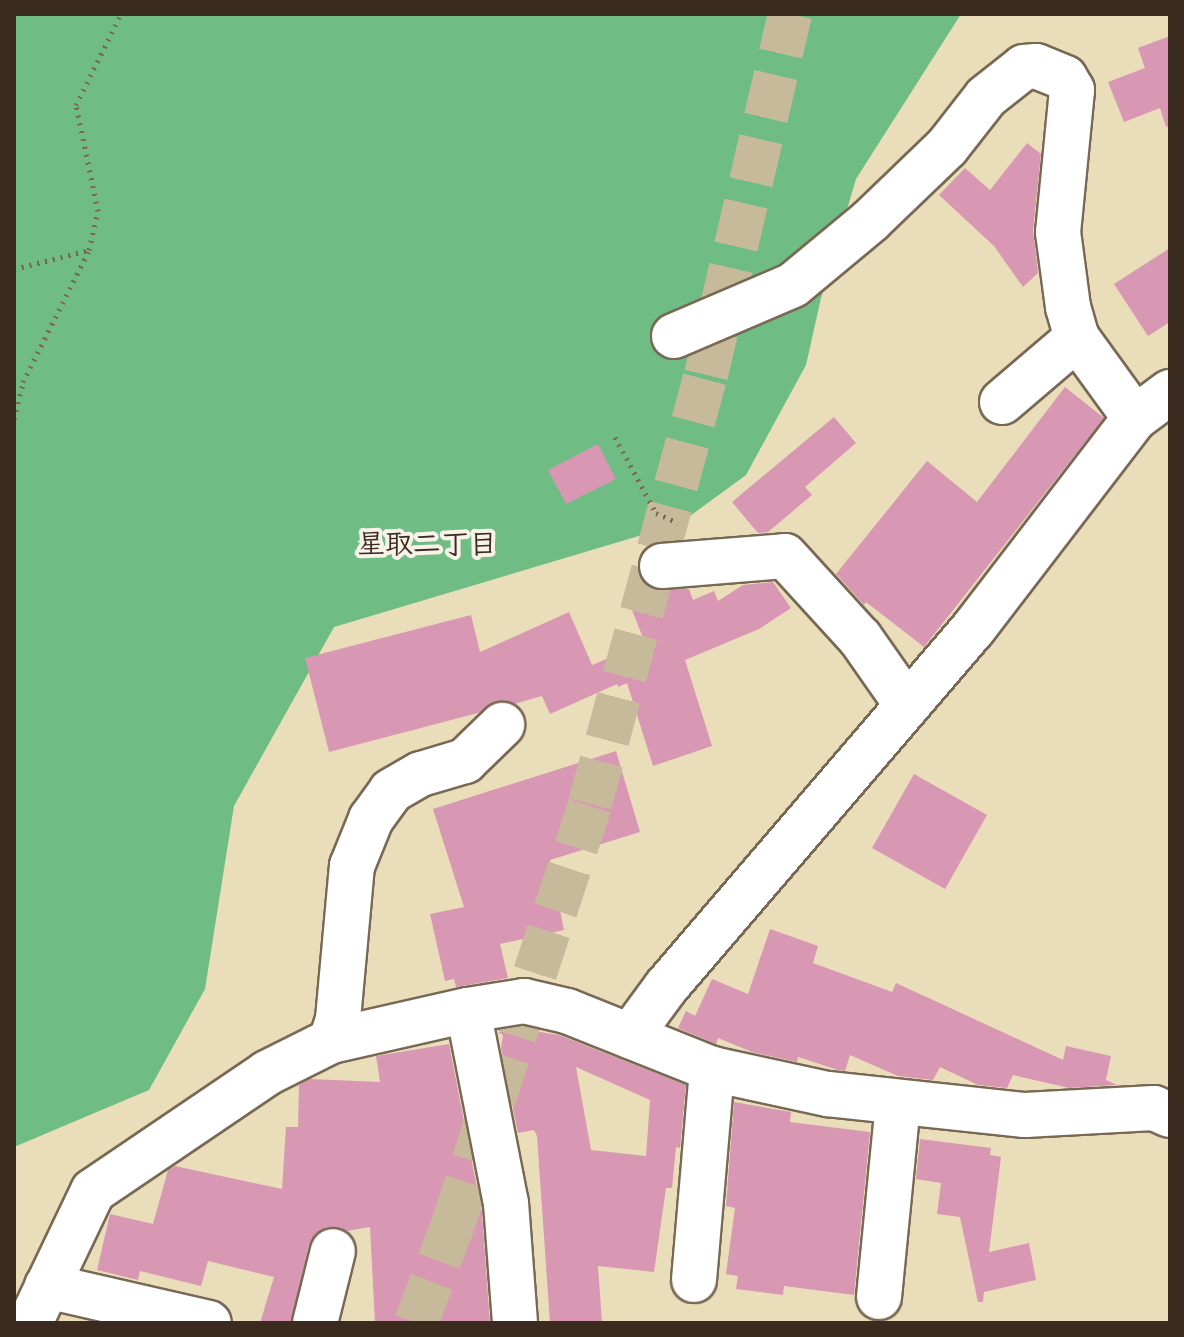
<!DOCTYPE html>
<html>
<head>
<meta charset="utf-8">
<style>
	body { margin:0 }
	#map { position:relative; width:1184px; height:1337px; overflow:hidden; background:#eadeba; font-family:"Balsamiq Sans","Klee One",sans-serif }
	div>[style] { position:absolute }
	.forest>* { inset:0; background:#6fbc84 }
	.building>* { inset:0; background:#d897b2 }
	.highway-tunnel>* { height:44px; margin-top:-22px; transform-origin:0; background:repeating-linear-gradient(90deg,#c7ba9b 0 44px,transparent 0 66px) }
	.path>* { height:5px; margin-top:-2.5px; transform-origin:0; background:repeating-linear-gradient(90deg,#786955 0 2px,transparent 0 8px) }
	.roads { filter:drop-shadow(2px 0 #786955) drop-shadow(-2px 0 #786955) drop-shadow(0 2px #786955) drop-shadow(0 -2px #786955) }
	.street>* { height:44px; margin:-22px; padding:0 22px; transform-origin:22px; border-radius:22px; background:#fff }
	span { translate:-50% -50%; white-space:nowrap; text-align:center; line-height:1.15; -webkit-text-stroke:8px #f7f3e8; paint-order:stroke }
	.neighbourhood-label { font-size:28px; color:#3b2a1e; font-weight:700 }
	.frame { position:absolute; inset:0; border:16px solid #3b2a1e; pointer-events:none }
</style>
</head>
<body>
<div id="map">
	<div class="forest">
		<i style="clip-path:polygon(14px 14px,961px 14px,856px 179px,821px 298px,806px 365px,746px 475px,679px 524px,334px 627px,234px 806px,205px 989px,149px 1090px,14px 1147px)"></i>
	</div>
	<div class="building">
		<i style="clip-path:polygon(1170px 36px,1170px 126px,1166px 127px,1160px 108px,1124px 122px,1108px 82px,1145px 68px,1138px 48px)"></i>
		<i style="clip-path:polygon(1027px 143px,1041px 154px,1033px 230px,1038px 273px,1023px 287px,994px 246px,939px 195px,965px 168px,990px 190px)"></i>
		<i style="clip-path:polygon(1170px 248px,1170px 322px,1148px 336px,1114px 284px)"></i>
		<i style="clip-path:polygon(1065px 387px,1104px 418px,924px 647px,866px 602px,864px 605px,836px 574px,927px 461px,977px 502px)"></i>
		<i style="clip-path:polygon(834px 417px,856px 443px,805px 487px,812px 495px,768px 532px,758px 533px,732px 502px)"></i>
		<i style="clip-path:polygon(598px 444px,616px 479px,566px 504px,548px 470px)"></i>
		<i style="clip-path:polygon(773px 582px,791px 608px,759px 629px,685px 660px,712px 746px,653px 766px,627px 683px,618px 687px,617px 684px,550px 714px,542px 696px,514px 704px,497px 701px,478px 713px,329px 752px,305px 658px,471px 615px,480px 652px,569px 612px,592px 665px,645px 643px,628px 600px,654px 589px,689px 589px,693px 600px,714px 591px,718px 601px,743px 585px)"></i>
		<i style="clip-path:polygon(616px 751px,640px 832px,550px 860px,564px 930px,500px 944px,508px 978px,456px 987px,454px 979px,445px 981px,430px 914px,464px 907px,433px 809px)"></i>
		<i style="clip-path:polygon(914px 774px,987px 815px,945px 889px,872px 848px)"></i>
		<i style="clip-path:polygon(770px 929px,818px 946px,813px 963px,892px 992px,896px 983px,1063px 1060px,1066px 1046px,1111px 1056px,1106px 1080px,1117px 1085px,1069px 1088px,1013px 1075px,1007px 1088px,978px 1085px,940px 1067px,933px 1080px,898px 1076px,850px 1055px,845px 1071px,838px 1070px,798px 1057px,797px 1062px,752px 1052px,718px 1038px,716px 1044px,678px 1028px,686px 1011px,695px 1016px,712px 979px,748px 994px)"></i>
		<i style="clip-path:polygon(evenodd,515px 1028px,559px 1035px,686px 1085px,680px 1148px,676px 1147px,672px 1188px,666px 1188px,654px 1272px,598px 1266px,602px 1323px,550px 1323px,537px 1136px,534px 1130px,518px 1133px,501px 1048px,503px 1035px,498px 1032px,515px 1028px,576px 1067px,650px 1100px,646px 1156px,591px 1150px,576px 1067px)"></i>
		<i style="clip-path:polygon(449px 1044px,482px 1213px,490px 1323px,375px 1323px,370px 1227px,347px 1231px,327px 1227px,315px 1234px,309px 1245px,291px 1323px,260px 1323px,274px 1277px,208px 1261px,201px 1286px,140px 1271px,138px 1280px,97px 1270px,110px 1214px,153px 1224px,168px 1170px,175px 1166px,282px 1189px,286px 1127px,298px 1127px,299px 1085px,310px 1079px,380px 1082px,376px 1056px)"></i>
		<i style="clip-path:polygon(734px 1102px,791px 1112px,790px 1122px,870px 1132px,854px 1295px,784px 1286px,783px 1295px,736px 1289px,738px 1276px,726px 1274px,735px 1208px,726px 1206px)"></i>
		<i style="clip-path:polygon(920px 1139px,991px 1148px,990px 1155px,1001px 1157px,989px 1252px,1029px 1243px,1036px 1280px,984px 1292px,983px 1302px,978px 1302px,960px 1217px,937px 1214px,941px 1183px,916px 1179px)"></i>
	</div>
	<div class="highway-tunnel">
		<i style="left:416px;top:1323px;width:106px;rotate:-69.5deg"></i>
		<i style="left:453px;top:1224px;width:442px;rotate:-71.9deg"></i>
		<i style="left:590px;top:804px;width:444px;rotate:-74.9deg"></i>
		<i style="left:706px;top:375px;width:371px;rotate:-76.9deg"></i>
	</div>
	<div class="path">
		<i style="left:14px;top:269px;width:77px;rotate:-14.2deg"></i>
		<i style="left:14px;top:419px;width:38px;rotate:-76deg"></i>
		<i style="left:23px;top:382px;width:148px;rotate:-63.4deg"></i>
		<i style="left:89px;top:250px;width:40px;rotate:-77deg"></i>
		<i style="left:98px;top:211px;width:108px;rotate:-101.7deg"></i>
		<i style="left:76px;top:105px;width:102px;rotate:-63.7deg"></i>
		<i style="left:615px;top:437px;width:86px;rotate:61.7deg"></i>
		<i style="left:656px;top:513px;width:24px;rotate:24deg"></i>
	</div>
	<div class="roads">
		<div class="street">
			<i style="left:674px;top:336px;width:129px;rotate:-23.2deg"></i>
			<i style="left:793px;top:285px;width:100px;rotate:-39.7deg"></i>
			<i style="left:870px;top:221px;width:107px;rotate:-43.9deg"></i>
			<i style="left:947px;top:147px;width:63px;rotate:-52deg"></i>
			<i style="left:986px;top:97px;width:48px;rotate:-38.3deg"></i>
			<i style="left:1024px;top:67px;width:12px;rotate:-5deg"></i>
			<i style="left:1036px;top:66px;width:31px;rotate:22deg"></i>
			<i style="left:1065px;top:78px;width:14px;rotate:60deg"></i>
			<i style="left:1072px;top:90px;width:143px;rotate:95.6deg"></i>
			<i style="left:1058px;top:232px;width:76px;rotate:82.4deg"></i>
			<i style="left:1068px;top:307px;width:32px;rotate:74deg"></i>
			<i style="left:1077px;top:338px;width:99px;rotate:54.1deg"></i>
			<i style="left:1002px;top:402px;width:99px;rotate:-40.5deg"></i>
			<i style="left:662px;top:566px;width:123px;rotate:-4.6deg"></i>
			<i style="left:785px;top:556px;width:111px;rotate:47.6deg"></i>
			<i style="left:860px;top:638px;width:82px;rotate:55deg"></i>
			<i style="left:468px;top:1010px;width:197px;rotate:78.9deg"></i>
			<i style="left:506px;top:1203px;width:120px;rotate:85.7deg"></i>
			<i style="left:630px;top:1036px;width:61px;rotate:-53.7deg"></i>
			<i style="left:666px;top:987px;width:472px;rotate:-49.4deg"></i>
			<i style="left:973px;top:629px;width:266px;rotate:-52.5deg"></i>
			<i style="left:1135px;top:418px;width:44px;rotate:-36.6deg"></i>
			<i style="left:331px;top:1041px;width:23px;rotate:-72deg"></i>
			<i style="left:338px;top:1019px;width:154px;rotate:-84.8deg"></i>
			<i style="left:352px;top:866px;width:51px;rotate:-68deg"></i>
			<i style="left:371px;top:819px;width:34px;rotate:-54deg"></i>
			<i style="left:391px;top:791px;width:34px;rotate:-30deg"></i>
			<i style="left:421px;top:774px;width:46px;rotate:-16.5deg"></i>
			<i style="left:465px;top:761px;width:52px;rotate:-44.2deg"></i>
			<i style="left:694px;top:1280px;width:212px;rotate:-85.1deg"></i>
			<i style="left:47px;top:1286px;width:166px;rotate:12.9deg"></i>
			<i style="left:879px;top:1297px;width:195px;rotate:-84.4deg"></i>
			<i style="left:30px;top:1323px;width:146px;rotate:-64.5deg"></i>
			<i style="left:93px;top:1191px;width:210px;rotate:-34.1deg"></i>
			<i style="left:267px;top:1073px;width:72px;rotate:-26.6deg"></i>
			<i style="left:331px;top:1041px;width:140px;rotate:-12.8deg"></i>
			<i style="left:468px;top:1010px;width:57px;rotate:-9.1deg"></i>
			<i style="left:524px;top:1001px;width:44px;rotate:13.1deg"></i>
			<i style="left:567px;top:1011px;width:156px;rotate:21.8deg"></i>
			<i style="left:712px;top:1069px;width:119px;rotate:12.2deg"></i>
			<i style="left:828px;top:1094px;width:198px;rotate:6.1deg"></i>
			<i style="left:1025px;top:1115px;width:129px;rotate:-3.1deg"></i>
			<i style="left:1154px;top:1108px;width:17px;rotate:24deg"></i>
			<i style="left:315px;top:1323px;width:74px;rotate:-76deg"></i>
		</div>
	</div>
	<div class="neighbourhood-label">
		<span style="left:427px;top:545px">星取二丁目</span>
	</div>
	<div class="frame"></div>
</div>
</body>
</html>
